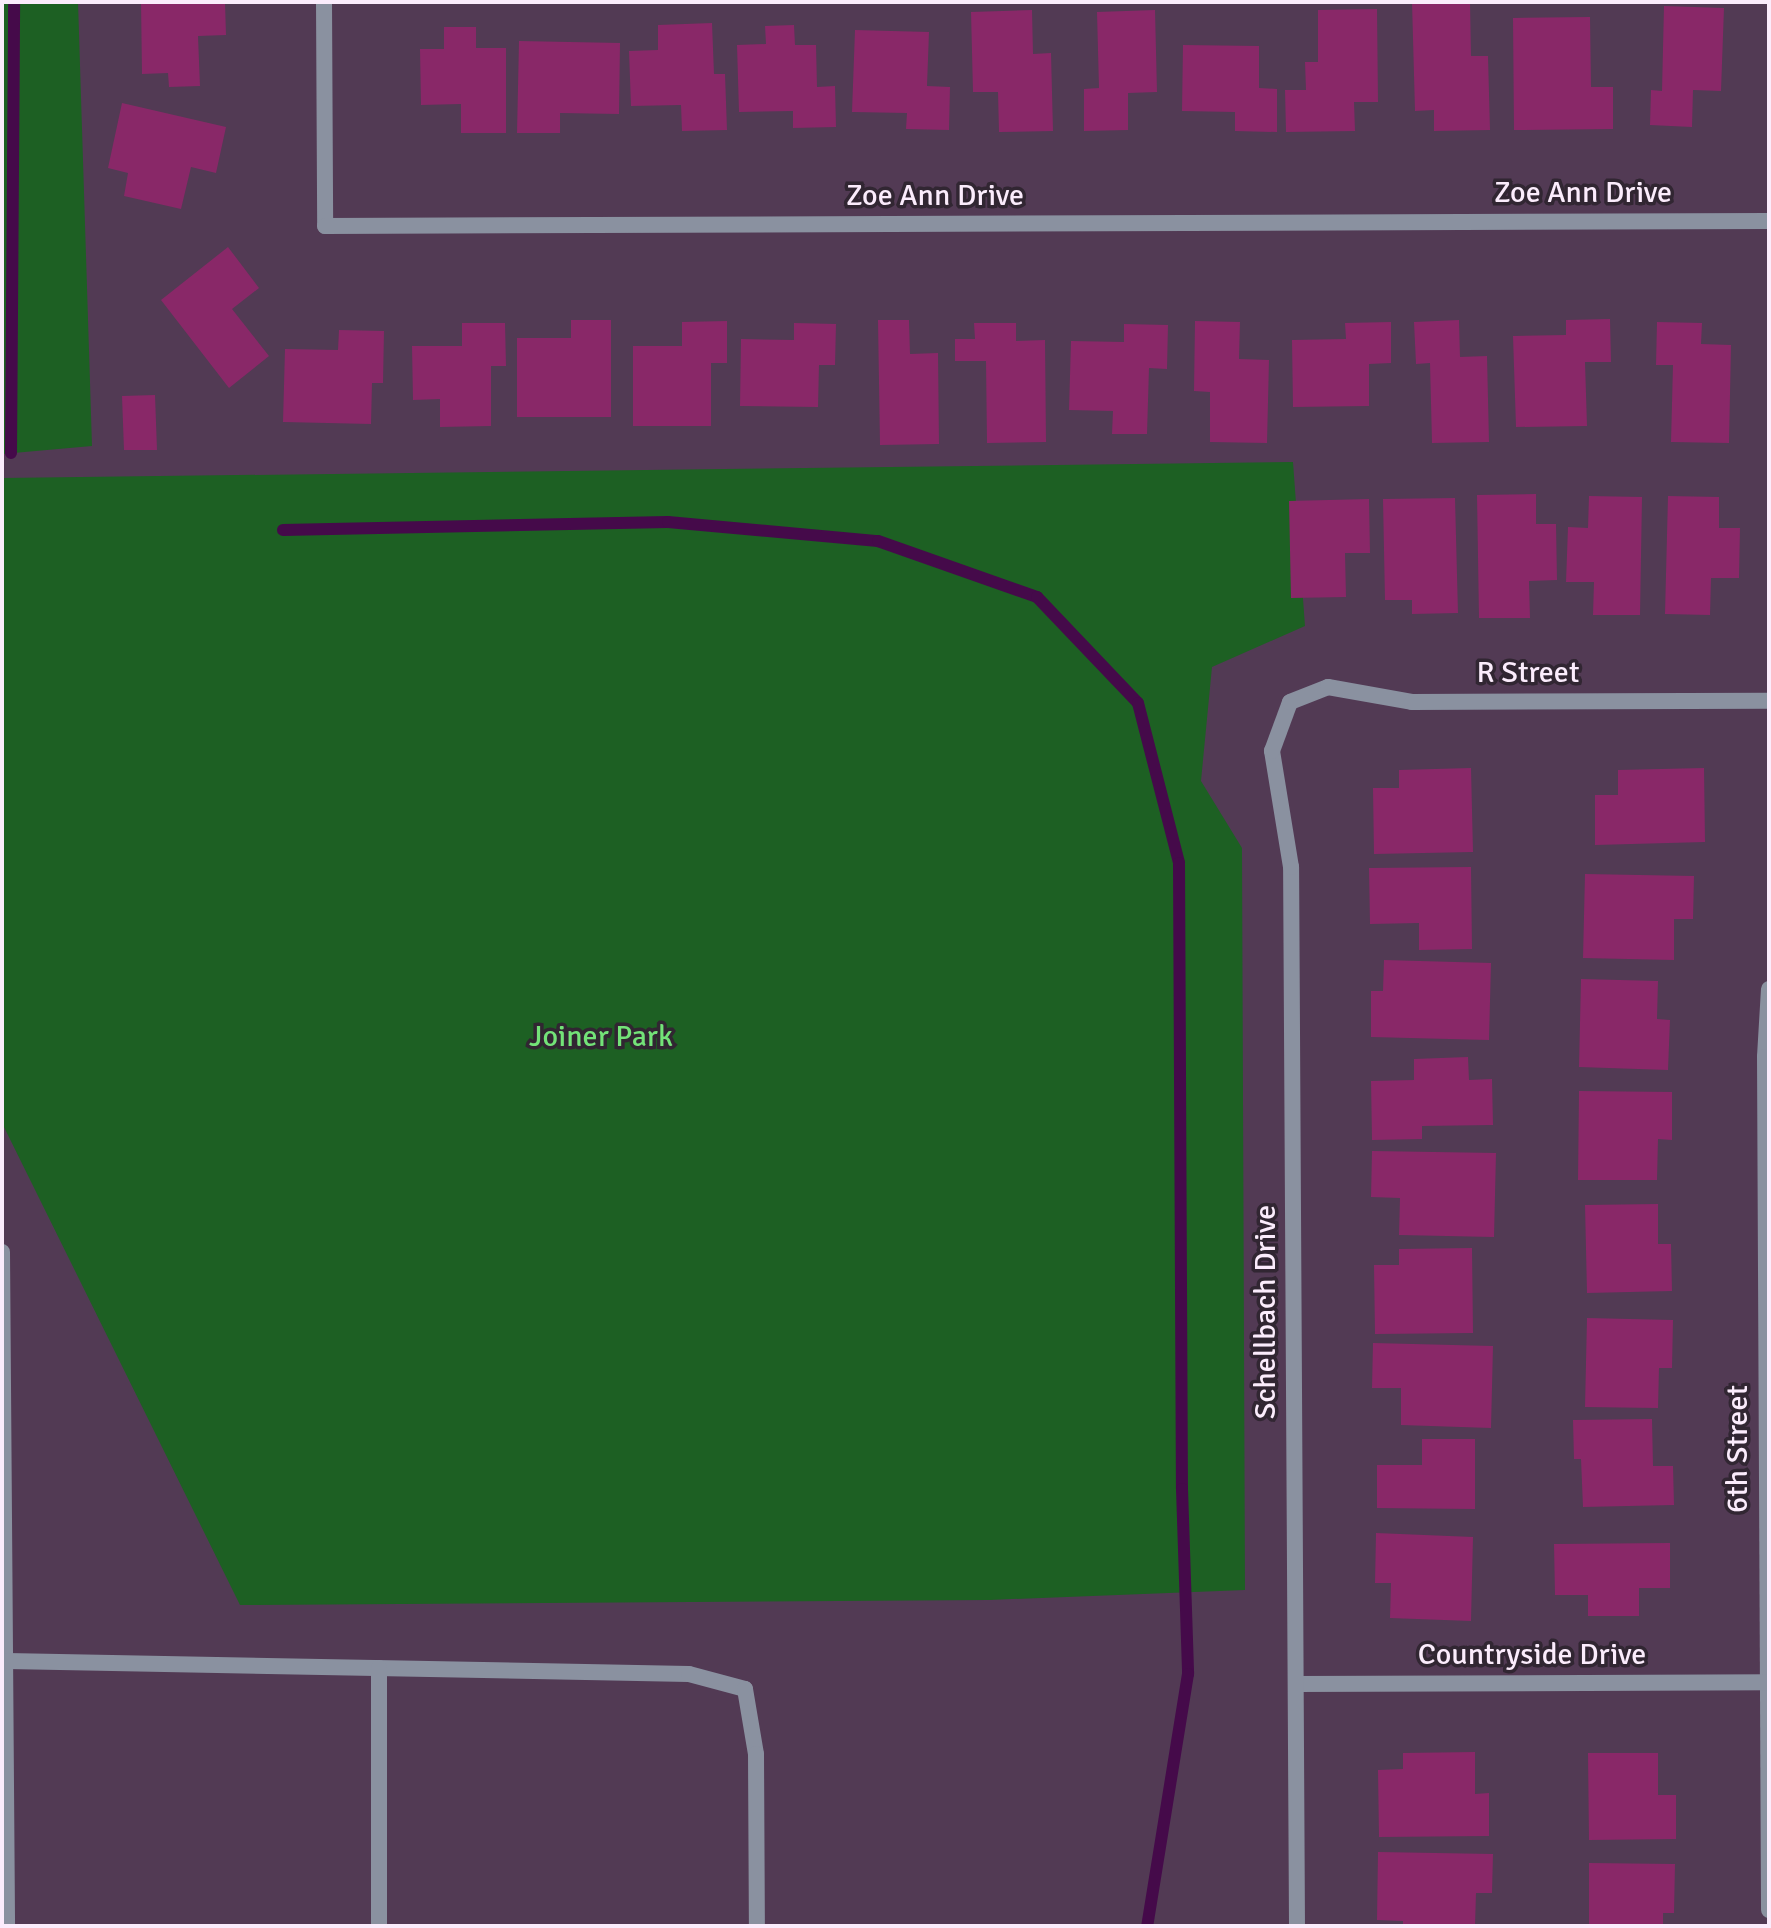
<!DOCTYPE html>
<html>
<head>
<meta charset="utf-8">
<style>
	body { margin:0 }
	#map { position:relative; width:1771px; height:1928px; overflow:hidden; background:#523a54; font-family:Signika,sans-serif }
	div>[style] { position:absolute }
	.green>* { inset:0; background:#1d6023 }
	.stream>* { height:12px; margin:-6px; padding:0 6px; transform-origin:6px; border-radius:6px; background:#450a4a }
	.building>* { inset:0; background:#892868 }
	.street>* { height:16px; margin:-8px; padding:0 8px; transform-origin:8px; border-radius:8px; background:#8a91a0 }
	span { translate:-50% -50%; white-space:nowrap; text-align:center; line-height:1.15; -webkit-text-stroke:7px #312632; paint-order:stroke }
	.street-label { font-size:30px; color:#fbecfc }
	.park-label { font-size:30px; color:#73e378 }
	.frame { position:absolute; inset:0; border:4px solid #fbecfc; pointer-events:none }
</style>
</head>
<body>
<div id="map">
	<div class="green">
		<i style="clip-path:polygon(2px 2px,78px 2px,92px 446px,2px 454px)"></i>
		<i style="clip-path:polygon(1293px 462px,1305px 626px,1212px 667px,1201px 781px,1242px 848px,1245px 1590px,989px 1600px,240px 1605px,2px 1123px,2px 478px)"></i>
	</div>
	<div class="stream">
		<i style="left:11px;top:453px;width:451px;rotate:-89.6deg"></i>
		<i style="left:283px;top:530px;width:385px;rotate:-1.2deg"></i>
		<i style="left:668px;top:522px;width:211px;rotate:5.2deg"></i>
		<i style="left:878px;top:541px;width:169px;rotate:19.4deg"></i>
		<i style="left:1037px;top:597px;width:146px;rotate:46.4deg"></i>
		<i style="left:1138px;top:703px;width:165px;rotate:75.6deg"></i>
		<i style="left:1179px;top:863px;width:626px;rotate:89.73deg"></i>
		<i style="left:1182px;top:1489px;width:185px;rotate:88.1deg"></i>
		<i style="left:1188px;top:1674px;width:255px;rotate:99.2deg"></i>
	</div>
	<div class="building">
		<i style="clip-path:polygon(141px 2px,225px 2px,226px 35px,198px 36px,200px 86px,169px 87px,168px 73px,142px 74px)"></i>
		<i style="clip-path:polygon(1412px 2px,1470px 2px,1471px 56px,1488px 56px,1490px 130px,1434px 131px,1434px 110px,1415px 111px)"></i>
		<i style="clip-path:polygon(1664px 6px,1724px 8px,1721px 91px,1693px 90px,1692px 127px,1650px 125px,1651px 90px,1662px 91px)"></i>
		<i style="clip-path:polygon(1377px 9px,1378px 102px,1354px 102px,1355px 131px,1286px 132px,1285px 90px,1306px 90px,1305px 62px,1318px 62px,1318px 10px)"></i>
		<i style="clip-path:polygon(1032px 10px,1033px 54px,1051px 53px,1053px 131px,999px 132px,998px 92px,973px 92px,971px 12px)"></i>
		<i style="clip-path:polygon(1155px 10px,1157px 92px,1128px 93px,1128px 130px,1084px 131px,1084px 89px,1099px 88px,1097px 12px)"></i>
		<i style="clip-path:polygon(1590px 17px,1591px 87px,1613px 87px,1613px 129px,1514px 130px,1513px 18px)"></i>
		<i style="clip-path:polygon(712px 23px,714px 74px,725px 74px,727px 130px,682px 131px,681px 105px,631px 106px,629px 51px,658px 50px,658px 25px)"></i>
		<i style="clip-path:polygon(794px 25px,795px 45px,816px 45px,817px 87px,835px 86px,836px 127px,793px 128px,793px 111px,739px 112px,737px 45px,766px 44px,765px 26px)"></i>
		<i style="clip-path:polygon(444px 27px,476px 27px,476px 48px,506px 48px,506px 133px,461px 133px,461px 104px,421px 105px,420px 49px,444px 49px)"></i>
		<i style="clip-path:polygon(855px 30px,929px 32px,927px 86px,950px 87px,949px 130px,906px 129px,907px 113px,852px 112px)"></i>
		<i style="clip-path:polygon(519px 41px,620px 43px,619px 114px,560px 113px,560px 133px,517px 133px)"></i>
		<i style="clip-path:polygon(1183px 45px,1259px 46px,1259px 88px,1277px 89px,1277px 132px,1235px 131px,1235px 112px,1182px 111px)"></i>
		<i style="clip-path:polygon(122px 103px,226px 127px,216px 173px,191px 167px,181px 209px,124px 196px,128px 173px,108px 168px)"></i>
		<i style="clip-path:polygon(228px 247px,259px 288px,232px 309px,269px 356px,229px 388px,161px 300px)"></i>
		<i style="clip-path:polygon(1610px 319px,1611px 362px,1585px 362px,1587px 426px,1516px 427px,1513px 336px,1566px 335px,1566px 320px)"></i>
		<i style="clip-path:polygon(571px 320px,611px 320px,611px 417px,517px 417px,517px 338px,571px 338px)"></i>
		<i style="clip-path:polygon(878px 320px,909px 320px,910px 354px,938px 353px,939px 444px,880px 445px)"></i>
		<i style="clip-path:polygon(1459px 320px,1460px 357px,1487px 356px,1489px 442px,1432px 443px,1430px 363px,1416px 364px,1414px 322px)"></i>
		<i style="clip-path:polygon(727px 321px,727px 363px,711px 363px,711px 426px,633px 426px,633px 346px,682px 346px,682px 322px)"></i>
		<i style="clip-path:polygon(1195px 321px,1240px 322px,1239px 359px,1269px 360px,1267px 443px,1210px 442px,1210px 392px,1194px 391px)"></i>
		<i style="clip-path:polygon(1391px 322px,1391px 363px,1369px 364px,1369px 406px,1293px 407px,1292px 340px,1346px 339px,1345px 323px)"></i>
		<i style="clip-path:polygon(1657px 322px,1702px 323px,1701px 344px,1731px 345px,1729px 443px,1671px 442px,1673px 365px,1656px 365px)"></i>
		<i style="clip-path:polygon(462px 323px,505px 323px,506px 366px,491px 366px,491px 426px,440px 427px,440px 399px,413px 400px,412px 346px,462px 346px)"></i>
		<i style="clip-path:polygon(794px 323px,836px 324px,835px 365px,819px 365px,818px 407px,740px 406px,741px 339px,794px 340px)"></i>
		<i style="clip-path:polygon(974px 323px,1016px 323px,1016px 341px,1045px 340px,1046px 442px,987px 443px,986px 361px,955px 361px,955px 339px,975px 339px)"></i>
		<i style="clip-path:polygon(1124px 324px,1168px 325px,1167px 369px,1149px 368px,1147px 434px,1112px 434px,1113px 411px,1069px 410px,1071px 341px,1124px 342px)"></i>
		<i style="clip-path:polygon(339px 330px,384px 331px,383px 383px,372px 383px,371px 424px,283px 422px,285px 349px,338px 350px)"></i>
		<i style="clip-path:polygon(155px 395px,157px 450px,124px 450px,122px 396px)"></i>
		<i style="clip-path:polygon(1536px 494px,1536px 524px,1556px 524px,1557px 580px,1529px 581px,1530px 618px,1479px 618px,1477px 495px)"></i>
		<i style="clip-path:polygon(1589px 496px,1642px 497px,1640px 615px,1593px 615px,1594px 582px,1566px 582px,1568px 527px,1588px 528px)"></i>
		<i style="clip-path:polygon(1668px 496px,1719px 497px,1719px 528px,1740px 528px,1739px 578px,1711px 578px,1710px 615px,1665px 614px)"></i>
		<i style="clip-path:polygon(1455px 498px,1458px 613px,1412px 614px,1412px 600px,1385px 600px,1383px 499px)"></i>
		<i style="clip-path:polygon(1369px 499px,1370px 553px,1345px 553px,1346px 597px,1291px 598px,1289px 501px)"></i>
		<i style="clip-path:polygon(1471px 768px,1473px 852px,1374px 854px,1373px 788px,1399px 788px,1399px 770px)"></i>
		<i style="clip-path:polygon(1704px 768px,1705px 842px,1595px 845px,1595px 795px,1618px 795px,1618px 770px)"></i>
		<i style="clip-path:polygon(1471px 867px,1472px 949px,1419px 950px,1419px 923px,1370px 924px,1369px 868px)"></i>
		<i style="clip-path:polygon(1585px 874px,1694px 876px,1693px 919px,1674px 919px,1674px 960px,1583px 958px)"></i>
		<i style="clip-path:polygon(1384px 960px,1491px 963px,1489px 1040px,1371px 1037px,1371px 991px,1383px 991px)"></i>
		<i style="clip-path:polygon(1581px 979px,1658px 981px,1657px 1019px,1670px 1020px,1668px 1070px,1579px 1067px)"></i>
		<i style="clip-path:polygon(1468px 1057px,1469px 1080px,1492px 1079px,1493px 1125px,1422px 1126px,1422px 1139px,1372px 1140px,1371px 1081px,1414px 1080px,1414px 1059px)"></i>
		<i style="clip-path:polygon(1579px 1091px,1672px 1092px,1672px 1140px,1658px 1139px,1657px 1180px,1578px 1180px)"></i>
		<i style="clip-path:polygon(1372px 1151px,1496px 1153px,1494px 1237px,1399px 1235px,1400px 1198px,1371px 1197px)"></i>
		<i style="clip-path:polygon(1658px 1204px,1658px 1244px,1671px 1244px,1672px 1291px,1587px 1293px,1585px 1205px)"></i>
		<i style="clip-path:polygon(1472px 1248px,1473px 1333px,1375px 1334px,1374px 1265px,1399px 1265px,1399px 1249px)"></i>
		<i style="clip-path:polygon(1587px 1318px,1673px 1320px,1672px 1368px,1659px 1368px,1658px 1408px,1585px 1407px)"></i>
		<i style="clip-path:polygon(1373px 1343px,1493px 1346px,1491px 1428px,1401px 1425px,1401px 1388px,1372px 1388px)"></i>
		<i style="clip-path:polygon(1652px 1419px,1653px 1466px,1673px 1466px,1674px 1505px,1583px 1507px,1581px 1459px,1574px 1459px,1573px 1420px)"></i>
		<i style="clip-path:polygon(1422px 1439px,1475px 1439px,1475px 1509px,1377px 1508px,1377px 1465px,1422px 1465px)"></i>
		<i style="clip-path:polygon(1376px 1533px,1473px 1537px,1471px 1621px,1390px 1618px,1391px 1583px,1375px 1583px)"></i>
		<i style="clip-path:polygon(1670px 1543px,1670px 1588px,1639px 1588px,1639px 1616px,1588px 1616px,1588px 1595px,1555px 1595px,1554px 1544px)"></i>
		<i style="clip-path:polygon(1475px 1752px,1475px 1794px,1489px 1793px,1489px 1836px,1379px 1837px,1378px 1770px,1403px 1769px,1403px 1753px)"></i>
		<i style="clip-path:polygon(1588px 1753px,1658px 1753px,1658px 1795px,1676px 1795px,1676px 1839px,1589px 1840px)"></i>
		<i style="clip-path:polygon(1378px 1852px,1493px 1854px,1492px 1893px,1476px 1893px,1475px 1926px,1403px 1926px,1403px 1921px,1377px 1920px)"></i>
		<i style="clip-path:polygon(1589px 1863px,1675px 1864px,1674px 1913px,1663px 1913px,1663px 1926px,1589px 1926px)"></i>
	</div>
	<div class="street">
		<i style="left:324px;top:2px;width:224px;rotate:89.7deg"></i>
		<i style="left:325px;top:226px;width:1444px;rotate:-0.2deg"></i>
		<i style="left:1769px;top:989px;width:68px;rotate:93.4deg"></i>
		<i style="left:1765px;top:1057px;width:853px;rotate:89.73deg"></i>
		<i style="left:2px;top:1252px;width:674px;rotate:89.57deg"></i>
		<i style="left:7px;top:1661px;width:682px;rotate:1.09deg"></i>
		<i style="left:689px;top:1674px;width:58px;rotate:15deg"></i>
		<i style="left:745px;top:1689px;width:66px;rotate:80.4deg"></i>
		<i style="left:756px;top:1754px;width:172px;rotate:89.7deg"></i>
		<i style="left:379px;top:1668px;width:258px;rotate:90deg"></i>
		<i style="left:1296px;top:1684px;width:473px;rotate:-0.2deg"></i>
		<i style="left:1297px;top:1926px;width:1059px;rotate:-90.32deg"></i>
		<i style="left:1291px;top:867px;width:118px;rotate:-99.3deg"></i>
		<i style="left:1272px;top:751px;width:52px;rotate:-69.8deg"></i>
		<i style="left:1290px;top:702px;width:41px;rotate:-21.5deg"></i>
		<i style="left:1328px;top:687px;width:85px;rotate:10.1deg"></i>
		<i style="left:1412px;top:702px;width:357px;rotate:-0.2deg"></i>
	</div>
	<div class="street-label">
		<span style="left:1583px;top:193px">Zoe Ann Drive</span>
		<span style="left:935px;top:196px">Zoe Ann Drive</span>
		<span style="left:1528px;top:673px">R Street</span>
		<span style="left:1266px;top:1312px;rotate:-90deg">Schellbach Drive</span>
		<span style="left:1738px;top:1449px;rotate:-90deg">6th Street</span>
		<span style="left:1532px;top:1655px">Countryside Drive</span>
	</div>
	<div class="park-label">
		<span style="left:601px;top:1037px">Joiner Park</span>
	</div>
	<div class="frame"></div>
</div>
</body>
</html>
